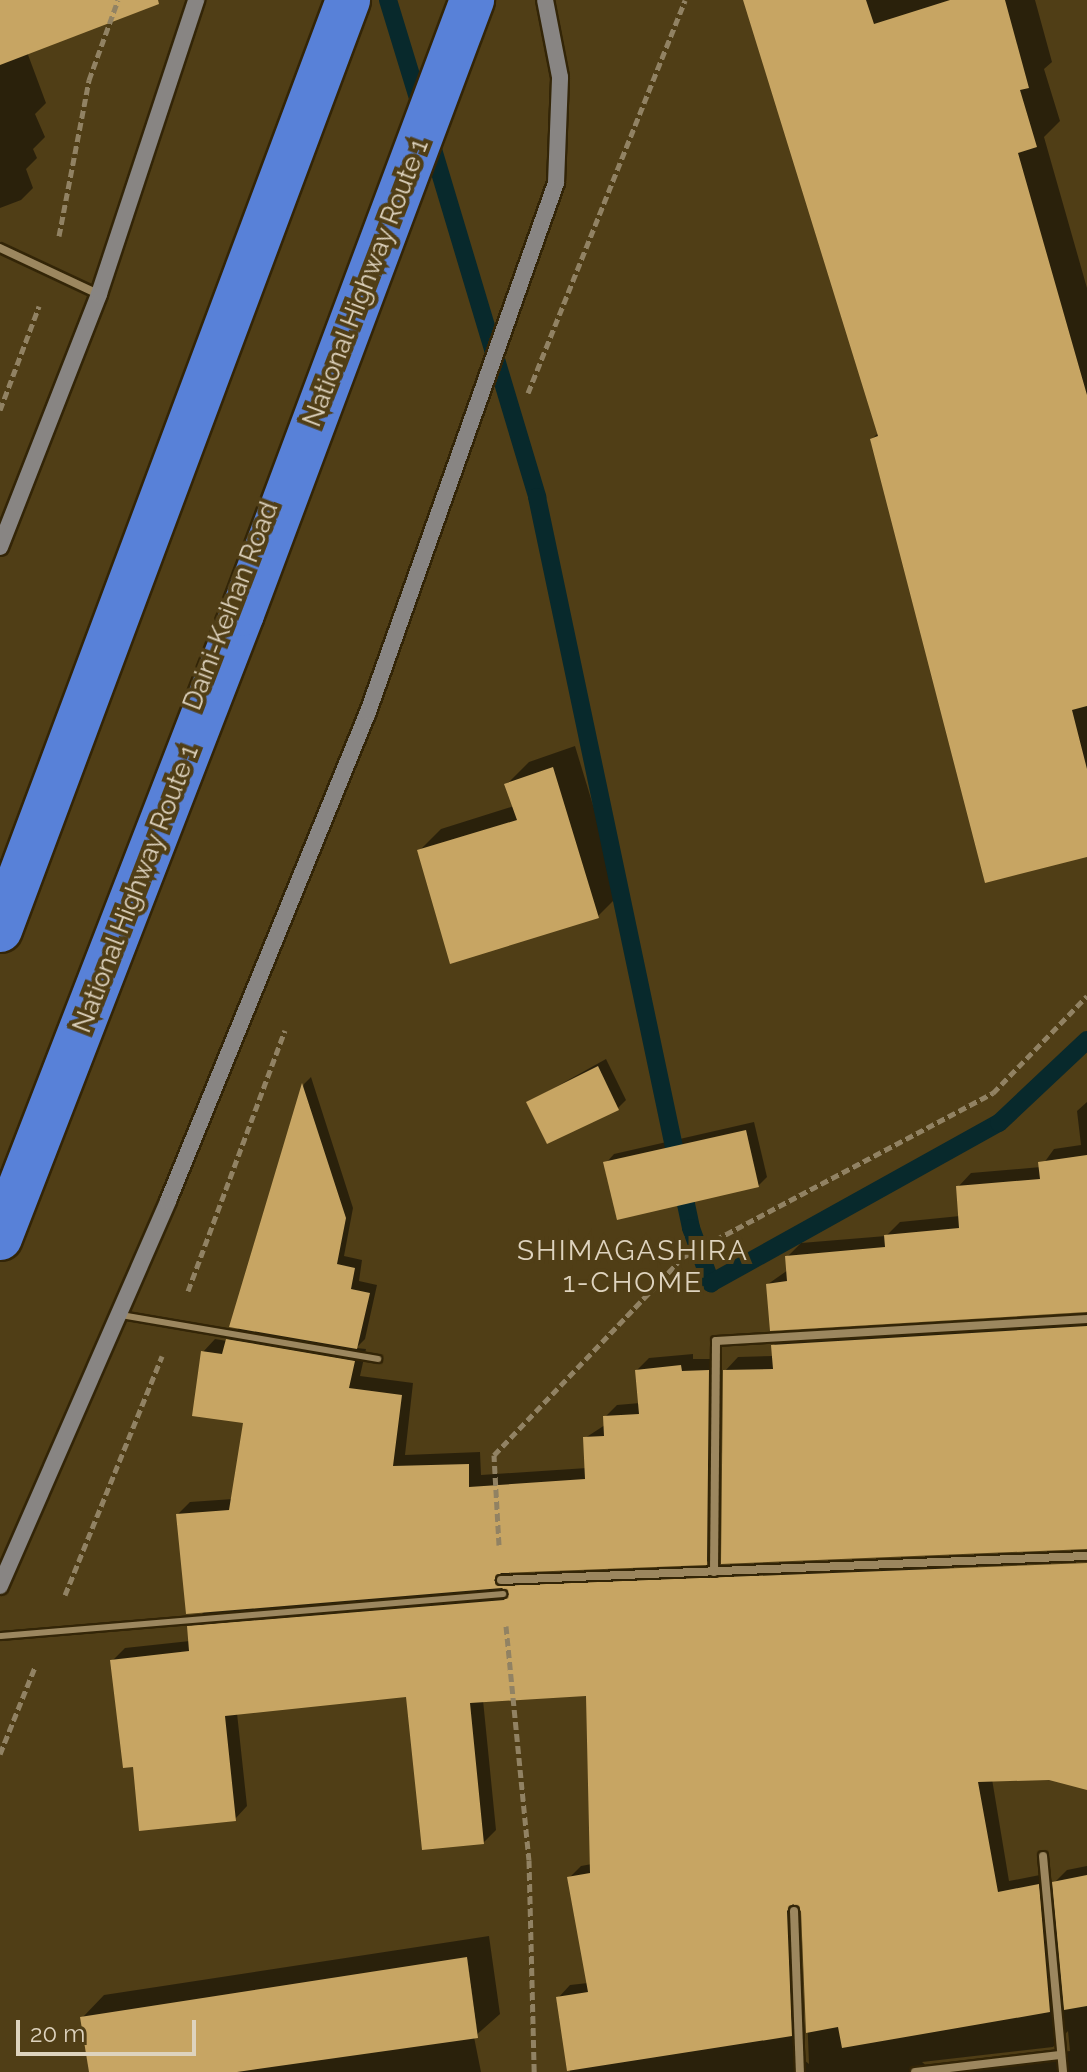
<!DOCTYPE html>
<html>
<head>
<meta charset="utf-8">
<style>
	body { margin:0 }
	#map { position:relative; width:1087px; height:2072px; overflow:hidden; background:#503e16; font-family:Raleway,sans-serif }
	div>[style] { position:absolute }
	.shadow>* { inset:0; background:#0007 }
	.stream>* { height:18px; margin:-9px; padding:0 9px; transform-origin:9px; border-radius:9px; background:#08292c }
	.building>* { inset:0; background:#c7a563 }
	.path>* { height:5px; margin-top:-2.5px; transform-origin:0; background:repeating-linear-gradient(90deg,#918263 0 8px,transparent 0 12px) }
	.roads { filter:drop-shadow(2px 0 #332507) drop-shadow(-2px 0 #332507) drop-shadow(0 2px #332507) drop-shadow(0 -2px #332507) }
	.lane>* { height:6px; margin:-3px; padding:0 3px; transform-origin:3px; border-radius:3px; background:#9c875f }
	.street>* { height:8px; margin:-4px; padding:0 4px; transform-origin:4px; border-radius:4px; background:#9c875f }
	.secondary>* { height:16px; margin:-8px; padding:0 8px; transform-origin:8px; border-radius:8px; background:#888583 }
	.highway>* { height:44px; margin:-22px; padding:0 22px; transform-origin:22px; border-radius:22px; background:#5881d8 }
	span { translate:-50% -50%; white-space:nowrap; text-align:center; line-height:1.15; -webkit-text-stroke:8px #503e16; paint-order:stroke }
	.street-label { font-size:26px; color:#ded3be }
	.neighbourhood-label { font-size:28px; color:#ded3be; letter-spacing:2px }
	.scale { position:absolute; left:16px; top:2020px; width:180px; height:36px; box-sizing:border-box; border:4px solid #ded3be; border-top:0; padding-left:10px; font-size:24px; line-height:28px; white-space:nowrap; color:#ded3be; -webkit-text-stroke:6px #503e16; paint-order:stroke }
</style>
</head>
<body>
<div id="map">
	<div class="shadow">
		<i style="clip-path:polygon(0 0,83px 0,27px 52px,46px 103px,35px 114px,45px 137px,33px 149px,37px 158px,26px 169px,33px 188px,21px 200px,0 208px)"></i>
		<i style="clip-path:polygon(746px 0,1035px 0,1052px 62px,1044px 69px,1060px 121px,1044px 137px,1087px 288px,1087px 855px,872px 439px,879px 432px)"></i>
		<i style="clip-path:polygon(575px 746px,620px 894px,598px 916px,419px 851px,441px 829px,514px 806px,507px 784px,529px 762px)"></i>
		<i style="clip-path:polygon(606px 1059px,626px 1100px,618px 1108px,529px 1102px)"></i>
		<i style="clip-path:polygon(evenodd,311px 1077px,353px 1208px,344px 1256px,362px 1260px,359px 1281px,377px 1285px,365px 1339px,356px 1348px,366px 1349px,360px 1376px,413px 1383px,405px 1455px,480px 1452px,481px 1475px,587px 1468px,585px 1438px,605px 1425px,605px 1417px,617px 1405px,640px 1403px,637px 1370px,649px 1358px,693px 1354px,693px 1359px,720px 1359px,718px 1550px,706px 1563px,508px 1571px,511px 1575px,949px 1558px,953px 1618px,1087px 1610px,1087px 1788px,1049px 1778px,992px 1779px,1009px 1881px,1050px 1873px,1051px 1886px,1067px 1870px,1087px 1866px,1087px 2072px,570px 2072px,558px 1998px,570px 1985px,588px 1983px,569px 1878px,581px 1866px,592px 1864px,588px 1694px,483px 1700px,496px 1830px,483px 1843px,408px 1695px,237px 1713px,247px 1806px,235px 1819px,134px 1765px,112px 1661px,125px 1648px,190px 1641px,189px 1627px,205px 1611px,178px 1514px,190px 1502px,233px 1499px,245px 1421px,203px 1352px,215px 1339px,227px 1341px,240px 1327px,231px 1326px,304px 1084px,311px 1077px,799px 1906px,803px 1910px,809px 2064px,804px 2060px,799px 1906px,311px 1077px,1068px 2031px,1070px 2051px,929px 2068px,922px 2062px,1053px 2047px,1068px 2031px)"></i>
		<i style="clip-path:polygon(1087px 1102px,1087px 1310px,768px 1284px,788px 1270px,787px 1257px,801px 1243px,886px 1236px,900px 1222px,960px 1216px,958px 1187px,971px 1173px,1041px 1167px,1054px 1149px,1081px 1145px,1077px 1111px)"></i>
		<i style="clip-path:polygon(754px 1122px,767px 1177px,758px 1186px,606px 1163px,614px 1154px)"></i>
		<i style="clip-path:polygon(1087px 1314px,1087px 1535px,725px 1371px,738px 1357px,774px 1356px,773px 1346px,787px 1332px)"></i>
		<i style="clip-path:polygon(489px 1936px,500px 2014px,474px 2037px,481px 2072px,91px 2072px,82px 2018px,104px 1995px)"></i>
	</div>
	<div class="stream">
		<i style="left:388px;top:0;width:116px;rotate:73deg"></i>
		<i style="left:429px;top:136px;width:377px;rotate:73.3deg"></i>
		<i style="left:537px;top:497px;width:747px;rotate:78.1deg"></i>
		<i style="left:691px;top:1228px;width:59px;rotate:70deg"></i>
		<i style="left:711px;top:1283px;width:329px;rotate:-29.1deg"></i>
		<i style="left:999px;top:1123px;width:121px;rotate:-43.3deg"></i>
	</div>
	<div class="building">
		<i style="clip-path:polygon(0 0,158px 0,159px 4px,0 65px)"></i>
		<i style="clip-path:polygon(743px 0,866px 0,874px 24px,950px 0,1005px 0,1029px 88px,1020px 90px,1037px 147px,1018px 153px,1087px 395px,1087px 706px,1072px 710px,1087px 769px,1087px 857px,985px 883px,870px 439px,878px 436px)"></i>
		<i style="clip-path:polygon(553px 767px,599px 918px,450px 964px,417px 850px,517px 820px,504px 784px)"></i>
		<i style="clip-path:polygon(598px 1066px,619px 1110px,547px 1144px,526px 1102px)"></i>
		<i style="clip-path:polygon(302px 1083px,346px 1218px,337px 1264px,355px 1268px,351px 1289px,370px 1293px,357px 1349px,229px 1327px)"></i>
		<i style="clip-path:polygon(746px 1130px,759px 1187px,617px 1220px,603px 1162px)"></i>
		<i style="clip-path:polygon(1087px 1155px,1087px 1312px,770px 1331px,766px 1284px,787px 1281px,785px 1256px,885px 1247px,884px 1235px,959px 1228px,956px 1186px,1040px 1179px,1038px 1162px)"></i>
		<i style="clip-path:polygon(1087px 1326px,1087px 1549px,721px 1564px,723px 1370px,773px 1369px,771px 1345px)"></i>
		<i style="clip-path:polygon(226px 1339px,355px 1361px,349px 1388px,402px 1395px,393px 1466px,469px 1464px,469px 1487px,585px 1479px,583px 1437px,604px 1436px,603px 1416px,639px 1414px,635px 1370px,681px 1365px,682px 1371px,709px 1370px,707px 1565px,501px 1573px,494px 1580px,498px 1586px,1087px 1563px,1087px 1790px,1049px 1780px,978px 1782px,998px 1892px,1039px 1884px,1050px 2012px,842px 2048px,838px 2027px,806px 2033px,801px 1911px,793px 1904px,787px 1911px,792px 2036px,567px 2071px,556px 1997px,588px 1992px,567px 1877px,590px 1873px,586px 1696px,470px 1703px,484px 1844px,422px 1850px,406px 1697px,225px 1716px,236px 1821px,139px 1831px,133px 1767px,123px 1768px,110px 1660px,189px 1651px,187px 1626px,504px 1600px,509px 1594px,502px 1588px,186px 1614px,176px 1514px,229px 1510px,243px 1423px,192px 1416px,201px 1351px,222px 1354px)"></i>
		<i style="clip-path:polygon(1087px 1875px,1087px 2006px,1064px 2010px,1052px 1882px)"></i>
		<i style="clip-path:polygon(467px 1957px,478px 2038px,237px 2072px,89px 2072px,80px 2017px)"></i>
	</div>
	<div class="path">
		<i style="left:59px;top:236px;width:159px;rotate:-79.1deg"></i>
		<i style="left:89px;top:80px;width:85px;rotate:-70.1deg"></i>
		<i style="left:528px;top:393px;width:423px;rotate:-68.2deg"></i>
		<i style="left:0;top:410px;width:111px;rotate:-69.4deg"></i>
		<i style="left:188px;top:1291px;width:278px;rotate:-69.6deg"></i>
		<i style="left:499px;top:1545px;width:90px;rotate:-93.2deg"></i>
		<i style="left:494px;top:1455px;width:274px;rotate:-46.3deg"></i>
		<i style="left:683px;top:1257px;width:351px;rotate:-27.9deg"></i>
		<i style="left:993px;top:1093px;width:135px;rotate:-45.9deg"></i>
		<i style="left:65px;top:1595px;width:258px;rotate:-67.9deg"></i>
		<i style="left:506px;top:1626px;width:235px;rotate:84.4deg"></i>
		<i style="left:529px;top:1860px;width:212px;rotate:88.6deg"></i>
		<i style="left:0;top:1754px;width:94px;rotate:-68.1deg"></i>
	</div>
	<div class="roads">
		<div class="lane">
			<i style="left:121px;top:1315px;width:261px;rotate:9.7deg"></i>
			<i style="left:0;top:1636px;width:505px;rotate:-4.77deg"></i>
		</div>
		<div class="street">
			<i style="left:0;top:248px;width:108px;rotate:25.1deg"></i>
			<i style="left:714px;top:1572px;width:231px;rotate:-89.5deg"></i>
			<i style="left:716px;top:1341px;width:372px;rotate:-3.4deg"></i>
			<i style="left:501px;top:1580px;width:586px;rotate:-2.35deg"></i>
			<i style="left:1043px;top:1856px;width:217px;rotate:84.7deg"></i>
			<i style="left:794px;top:1911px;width:161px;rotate:87.9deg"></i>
			<i style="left:915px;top:2072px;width:146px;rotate:-6.7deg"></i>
		</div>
		<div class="secondary">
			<i style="left:0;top:547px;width:272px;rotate:-68.6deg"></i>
			<i style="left:99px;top:294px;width:310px;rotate:-71.7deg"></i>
			<i style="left:0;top:1586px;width:420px;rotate:-66.4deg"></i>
			<i style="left:168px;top:1201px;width:528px;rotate:-67.76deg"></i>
			<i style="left:368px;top:712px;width:561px;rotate:-70.44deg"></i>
			<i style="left:556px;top:183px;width:106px;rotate:-87.8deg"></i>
			<i style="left:560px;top:77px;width:78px;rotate:-101deg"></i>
		</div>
		<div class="highway">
			<i style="left:0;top:930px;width:993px;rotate:-69.48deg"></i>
			<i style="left:0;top:1238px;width:669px;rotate:-68.8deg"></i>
			<i style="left:242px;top:614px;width:656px;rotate:-69.46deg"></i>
		</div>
	</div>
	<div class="street-label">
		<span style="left:366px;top:283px;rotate:-69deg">National Highway Route 1</span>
		<span style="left:231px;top:606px;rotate:-69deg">Daini-Keihan Road</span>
		<span style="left:136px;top:889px;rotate:-69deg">National Highway Route 1</span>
	</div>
	<div class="neighbourhood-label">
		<span style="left:633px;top:1267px">SHIMAGASHIRA<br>1-CHOME</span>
	</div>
	<div class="scale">20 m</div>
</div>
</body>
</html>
